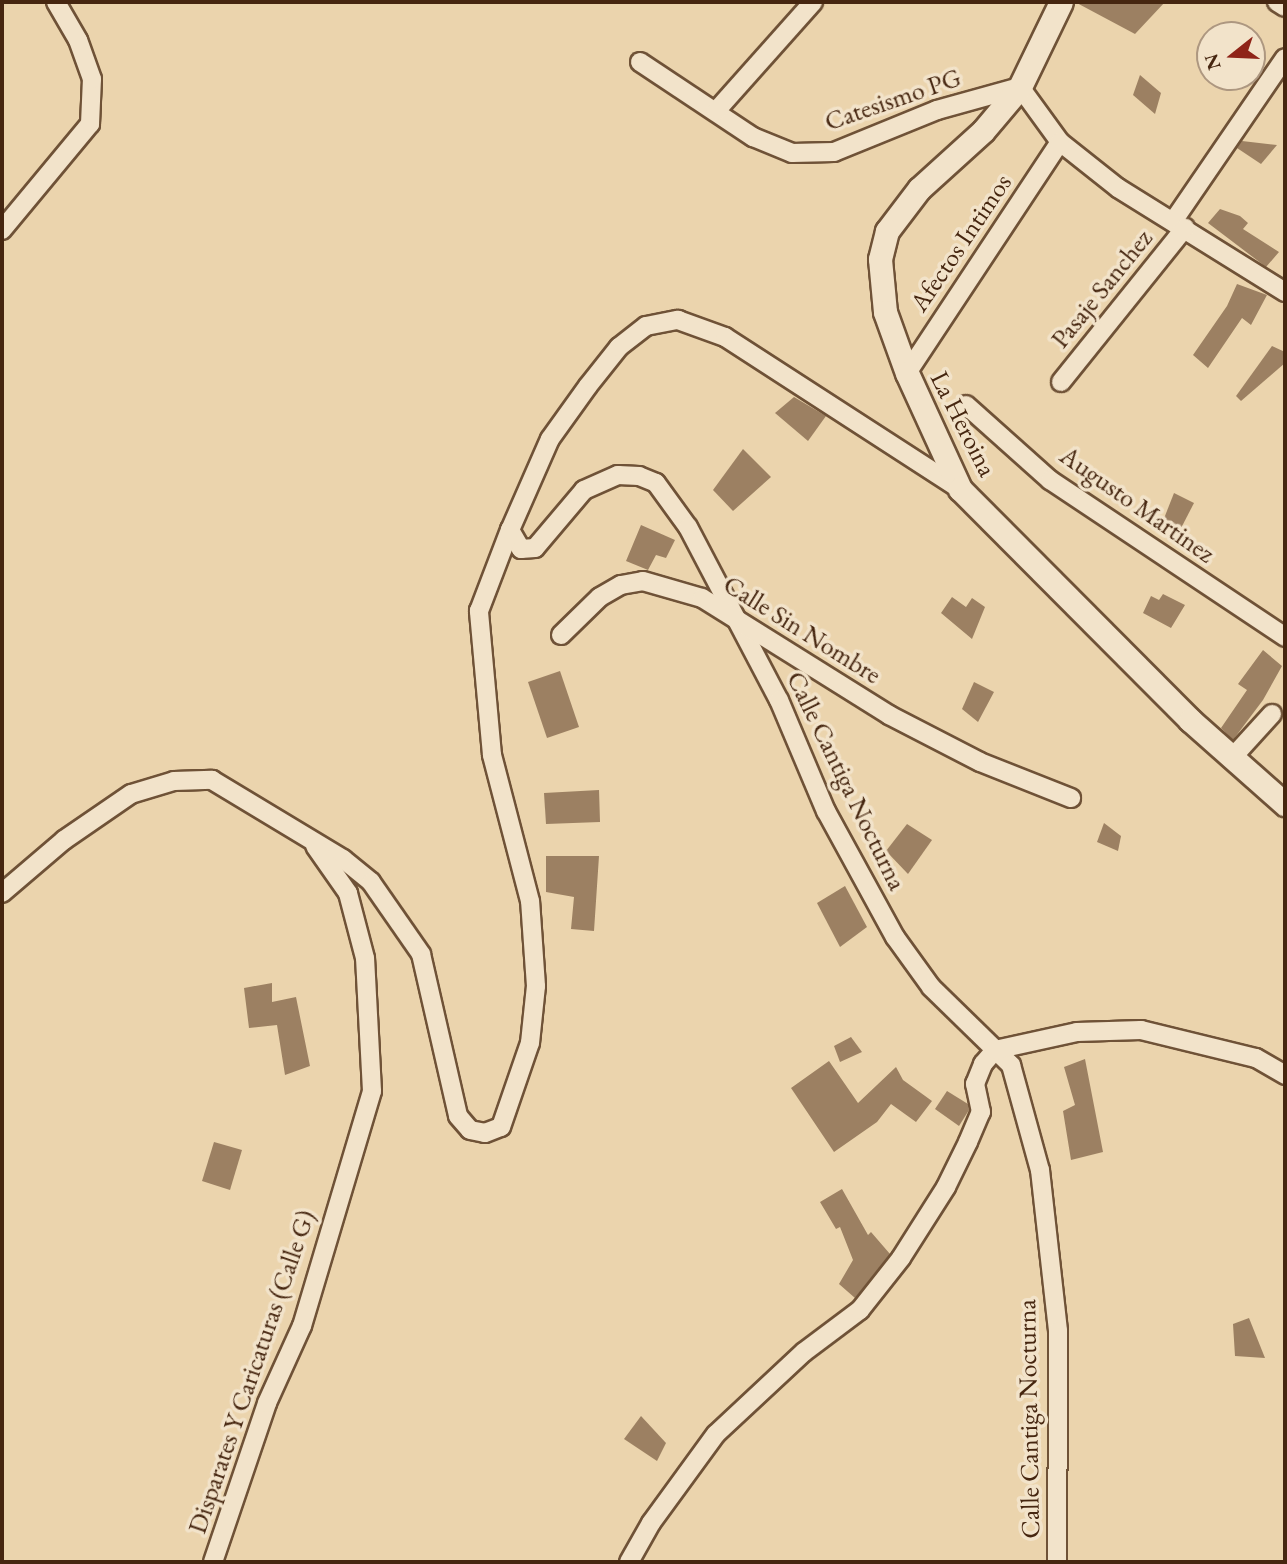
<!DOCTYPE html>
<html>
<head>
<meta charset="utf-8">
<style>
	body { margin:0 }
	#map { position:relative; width:1287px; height:1564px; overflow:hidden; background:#ebd4ad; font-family:"EB Garamond",serif }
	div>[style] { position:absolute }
	.building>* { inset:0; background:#9c8062 }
	.roads { filter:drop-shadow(2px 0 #6f5237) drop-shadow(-2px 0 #6f5237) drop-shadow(0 2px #6f5237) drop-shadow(0 -2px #6f5237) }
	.street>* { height:18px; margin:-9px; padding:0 9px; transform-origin:9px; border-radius:9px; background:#f2e3ca }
	.secondary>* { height:23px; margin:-11.5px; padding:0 11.5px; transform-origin:11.5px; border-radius:11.5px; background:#f2e3ca }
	span { translate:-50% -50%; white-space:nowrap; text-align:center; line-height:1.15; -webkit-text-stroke:7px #f2e3ca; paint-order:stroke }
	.street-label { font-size:26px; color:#462610 }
	.frame { position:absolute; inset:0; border:4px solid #462610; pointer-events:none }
	.north { position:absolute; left:1196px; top:21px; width:70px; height:70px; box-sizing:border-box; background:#f2e3ca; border:2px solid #ad9780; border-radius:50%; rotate:252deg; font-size:19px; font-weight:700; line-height:28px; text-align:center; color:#462610 }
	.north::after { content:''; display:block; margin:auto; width:24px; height:32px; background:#8f2418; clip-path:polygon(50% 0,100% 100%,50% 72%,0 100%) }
</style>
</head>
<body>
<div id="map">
	<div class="building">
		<i style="clip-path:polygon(1075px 2px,1165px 2px,1135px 34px)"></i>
		<i style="clip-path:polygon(1140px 75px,1161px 93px,1155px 114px,1133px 95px)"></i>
		<i style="clip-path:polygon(1242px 141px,1277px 145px,1261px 164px,1237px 148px)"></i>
		<i style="clip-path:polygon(1220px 209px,1240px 216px,1248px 223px,1243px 229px,1279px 252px,1266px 267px,1208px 223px)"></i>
		<i style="clip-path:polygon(1237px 284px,1267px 295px,1251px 325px,1242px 318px,1208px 368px,1193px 355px,1227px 306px)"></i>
		<i style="clip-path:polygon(1272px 346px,1285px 352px,1285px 363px,1241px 401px,1236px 396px)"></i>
		<i style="clip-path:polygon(794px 397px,826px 416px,808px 441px,775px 413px)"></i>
		<i style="clip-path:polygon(743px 449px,771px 477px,733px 511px,713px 490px)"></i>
		<i style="clip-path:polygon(1174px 493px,1194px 503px,1178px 534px,1163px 521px)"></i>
		<i style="clip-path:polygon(641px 525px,675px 540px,666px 558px,656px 555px,648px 570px,626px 561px)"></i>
		<i style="clip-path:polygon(1163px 594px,1185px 605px,1171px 628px,1143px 613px,1151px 596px,1159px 600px)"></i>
		<i style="clip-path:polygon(952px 597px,966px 607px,972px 598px,985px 607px,972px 639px,941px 613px)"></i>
		<i style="clip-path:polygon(1263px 650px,1282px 666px,1263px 700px,1233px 740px,1221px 728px,1247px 690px,1238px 684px)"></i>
		<i style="clip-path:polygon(560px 671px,579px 727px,547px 738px,528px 682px)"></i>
		<i style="clip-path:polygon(974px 682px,994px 692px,978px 722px,962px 709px)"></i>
		<i style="clip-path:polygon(599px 790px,600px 822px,546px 824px,544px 793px)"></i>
		<i style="clip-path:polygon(1104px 823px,1121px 836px,1118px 851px,1097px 842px)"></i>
		<i style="clip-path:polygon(907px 824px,932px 840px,908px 874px,886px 851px)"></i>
		<i style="clip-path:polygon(546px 856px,599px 856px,594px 931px,571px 929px,574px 897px,546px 892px)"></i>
		<i style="clip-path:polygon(845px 886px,867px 927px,840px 947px,817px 903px)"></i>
		<i style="clip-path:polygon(272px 983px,272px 1002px,296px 997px,310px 1066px,285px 1075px,277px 1025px,249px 1028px,244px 988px)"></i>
		<i style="clip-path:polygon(851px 1037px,862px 1052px,840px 1062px,834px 1046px)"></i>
		<i style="clip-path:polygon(1085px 1059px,1103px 1152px,1071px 1160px,1063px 1111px,1075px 1105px,1064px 1067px)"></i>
		<i style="clip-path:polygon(829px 1061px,858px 1103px,896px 1067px,903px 1080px,932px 1101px,916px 1122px,891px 1104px,877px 1122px,834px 1152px,791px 1088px)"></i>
		<i style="clip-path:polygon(947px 1091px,968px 1104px,969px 1110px,959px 1126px,935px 1109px)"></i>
		<i style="clip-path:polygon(214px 1142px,242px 1150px,230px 1190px,202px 1181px)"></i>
		<i style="clip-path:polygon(842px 1189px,868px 1235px,871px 1232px,890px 1254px,855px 1298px,839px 1284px,853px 1260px,840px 1227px,836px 1229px,820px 1202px)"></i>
		<i style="clip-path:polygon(1249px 1318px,1265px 1358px,1235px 1356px,1233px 1324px)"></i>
		<i style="clip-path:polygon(641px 1416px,666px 1443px,657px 1461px,624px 1439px)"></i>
	</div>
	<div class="roads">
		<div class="street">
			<i style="left:1277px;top:2px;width:9px;rotate:32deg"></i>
			<i style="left:640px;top:62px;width:136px;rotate:33.6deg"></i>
			<i style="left:753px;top:137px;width:42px;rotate:22.3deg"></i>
			<i style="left:792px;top:153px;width:42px;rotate:-1.4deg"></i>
			<i style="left:834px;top:152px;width:111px;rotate:-22.2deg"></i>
			<i style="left:937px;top:110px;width:86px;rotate:-15.5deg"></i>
			<i style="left:1020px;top:87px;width:68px;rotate:54deg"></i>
			<i style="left:1060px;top:142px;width:74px;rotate:38.4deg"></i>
			<i style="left:1118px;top:188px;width:197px;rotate:31.9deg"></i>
			<i style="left:716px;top:111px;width:146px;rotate:-48.3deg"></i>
			<i style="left:1174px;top:220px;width:196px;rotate:-55.6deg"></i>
			<i style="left:2px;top:230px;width:138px;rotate:-50.3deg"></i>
			<i style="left:90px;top:124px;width:45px;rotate:-87.5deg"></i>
			<i style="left:92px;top:79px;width:41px;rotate:-109.7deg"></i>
			<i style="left:78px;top:40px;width:44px;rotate:-120.1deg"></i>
			<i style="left:907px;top:373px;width:277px;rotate:-56.5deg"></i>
			<i style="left:1061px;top:382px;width:198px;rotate:-51.2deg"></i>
			<i style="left:966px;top:405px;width:113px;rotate:41.8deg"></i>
			<i style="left:1050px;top:480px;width:283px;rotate:33.7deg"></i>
			<i style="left:510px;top:530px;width:22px;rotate:60deg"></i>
			<i style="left:521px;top:549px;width:14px;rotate:-4deg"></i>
			<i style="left:535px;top:548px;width:76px;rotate:-49.8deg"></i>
			<i style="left:584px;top:490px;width:37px;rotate:-24deg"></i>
			<i style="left:618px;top:475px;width:21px;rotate:3deg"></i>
			<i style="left:639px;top:476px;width:18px;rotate:22deg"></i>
			<i style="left:656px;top:483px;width:54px;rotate:54deg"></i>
			<i style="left:688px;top:527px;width:195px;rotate:62.3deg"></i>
			<i style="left:779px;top:700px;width:121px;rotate:67.1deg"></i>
			<i style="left:826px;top:811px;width:144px;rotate:61.3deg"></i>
			<i style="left:895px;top:937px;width:62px;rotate:54.2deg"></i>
			<i style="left:931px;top:987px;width:112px;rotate:44.3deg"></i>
			<i style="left:1011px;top:1065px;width:109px;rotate:74.6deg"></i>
			<i style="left:1040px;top:1170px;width:162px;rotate:83.6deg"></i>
			<i style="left:1058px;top:1331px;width:231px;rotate:90.2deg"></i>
			<i style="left:561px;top:635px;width:54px;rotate:-44.3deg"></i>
			<i style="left:600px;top:597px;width:24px;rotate:-30deg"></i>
			<i style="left:621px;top:585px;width:22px;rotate:-10deg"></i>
			<i style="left:643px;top:581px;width:61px;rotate:16.1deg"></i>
			<i style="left:702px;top:598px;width:221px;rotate:32deg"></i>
			<i style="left:889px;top:715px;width:102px;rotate:27.3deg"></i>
			<i style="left:980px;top:762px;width:98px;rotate:21.6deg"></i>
			<i style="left:1231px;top:759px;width:61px;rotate:-47.7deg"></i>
			<i style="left:2px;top:893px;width:82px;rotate:-40.5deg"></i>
			<i style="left:64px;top:840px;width:81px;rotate:-34.5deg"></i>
			<i style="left:131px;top:794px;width:45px;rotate:-16.8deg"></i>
			<i style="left:174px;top:781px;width:38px;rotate:-2deg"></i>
			<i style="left:212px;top:780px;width:153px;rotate:31.1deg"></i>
			<i style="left:343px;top:859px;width:36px;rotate:39deg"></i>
			<i style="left:371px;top:882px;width:88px;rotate:55.2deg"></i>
			<i style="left:421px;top:954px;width:166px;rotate:77.1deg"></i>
			<i style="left:458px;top:1116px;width:18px;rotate:49deg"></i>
			<i style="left:470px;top:1130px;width:15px;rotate:11deg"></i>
			<i style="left:485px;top:1133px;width:17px;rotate:-21deg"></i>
			<i style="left:501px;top:1127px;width:89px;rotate:-71deg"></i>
			<i style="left:530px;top:1043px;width:57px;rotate:-84deg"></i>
			<i style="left:536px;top:986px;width:85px;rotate:-94deg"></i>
			<i style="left:530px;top:901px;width:151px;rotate:-104.6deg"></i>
			<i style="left:492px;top:755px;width:145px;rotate:-95.2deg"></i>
			<i style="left:479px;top:611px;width:87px;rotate:-69.1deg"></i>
			<i style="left:510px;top:530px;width:99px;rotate:-66.3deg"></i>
			<i style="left:550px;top:439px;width:65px;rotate:-54.4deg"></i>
			<i style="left:588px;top:386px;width:50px;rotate:-51.5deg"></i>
			<i style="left:619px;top:347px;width:34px;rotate:-38deg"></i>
			<i style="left:646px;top:326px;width:33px;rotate:-11deg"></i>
			<i style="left:678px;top:320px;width:50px;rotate:19.9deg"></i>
			<i style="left:725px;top:337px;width:280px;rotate:32.9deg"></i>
			<i style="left:213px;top:1562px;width:168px;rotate:-71.2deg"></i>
			<i style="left:267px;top:1403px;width:85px;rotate:-65.6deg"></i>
			<i style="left:302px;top:1326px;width:245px;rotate:-73.4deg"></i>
			<i style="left:372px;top:1091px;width:133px;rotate:-93deg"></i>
			<i style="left:365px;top:958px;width:67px;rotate:-104.7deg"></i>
			<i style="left:348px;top:893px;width:57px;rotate:-125.1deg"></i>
			<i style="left:629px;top:1562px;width:45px;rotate:-60.6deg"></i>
			<i style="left:651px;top:1523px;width:110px;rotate:-53.9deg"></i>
			<i style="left:716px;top:1434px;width:120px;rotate:-43deg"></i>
			<i style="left:804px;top:1352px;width:70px;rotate:-36.9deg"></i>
			<i style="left:860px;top:1310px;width:66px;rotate:-51.7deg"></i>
			<i style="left:901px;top:1258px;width:84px;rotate:-57.6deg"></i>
			<i style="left:946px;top:1187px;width:50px;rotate:-63.9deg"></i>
			<i style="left:968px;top:1142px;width:33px;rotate:-67deg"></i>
			<i style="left:981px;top:1112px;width:29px;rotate:-102deg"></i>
			<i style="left:975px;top:1084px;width:22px;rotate:-68deg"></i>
			<i style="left:983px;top:1064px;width:18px;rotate:-49deg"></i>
			<i style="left:995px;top:1050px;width:84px;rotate:-12.4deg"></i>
			<i style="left:1077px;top:1032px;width:64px;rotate:-1.8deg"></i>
			<i style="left:1141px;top:1030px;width:118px;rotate:13.7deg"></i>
			<i style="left:1256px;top:1058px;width:34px;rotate:30deg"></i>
		</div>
		<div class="secondary">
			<i style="left:1061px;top:2px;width:94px;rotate:115.8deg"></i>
			<i style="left:1020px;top:87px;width:57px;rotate:130.1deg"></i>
			<i style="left:983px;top:131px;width:86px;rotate:137.8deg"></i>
			<i style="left:919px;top:189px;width:53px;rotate:127.3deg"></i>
			<i style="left:887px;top:231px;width:29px;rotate:104deg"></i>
			<i style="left:880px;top:259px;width:53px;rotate:84.6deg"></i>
			<i style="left:885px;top:312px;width:65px;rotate:70.2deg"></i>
			<i style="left:907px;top:373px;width:128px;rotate:65.4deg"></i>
			<i style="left:960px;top:489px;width:326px;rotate:45.1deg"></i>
			<i style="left:1190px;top:720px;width:127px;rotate:41.5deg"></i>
		</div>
	</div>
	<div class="street-label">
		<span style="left:893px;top:100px;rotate:-19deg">Catesismo PG</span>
		<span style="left:961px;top:243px;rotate:-56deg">Afectos Intimos</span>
		<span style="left:1102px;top:289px;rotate:-51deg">Pasaje Sanchez</span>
		<span style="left:963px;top:424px;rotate:63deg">La Heroina</span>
		<span style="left:1137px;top:505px;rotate:35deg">Augusto Martinez</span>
		<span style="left:802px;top:630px;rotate:32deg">Calle Sin Nombre</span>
		<span style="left:846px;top:781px;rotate:64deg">Calle Cantiga Nocturna</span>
		<span style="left:252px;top:1372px;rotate:-71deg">Disparates Y Caricaturas (Calle G)</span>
		<span style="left:1029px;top:1419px;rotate:-91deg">Calle Cantiga Nocturna</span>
	</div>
	<div class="frame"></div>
	<div class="north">N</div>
</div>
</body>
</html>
